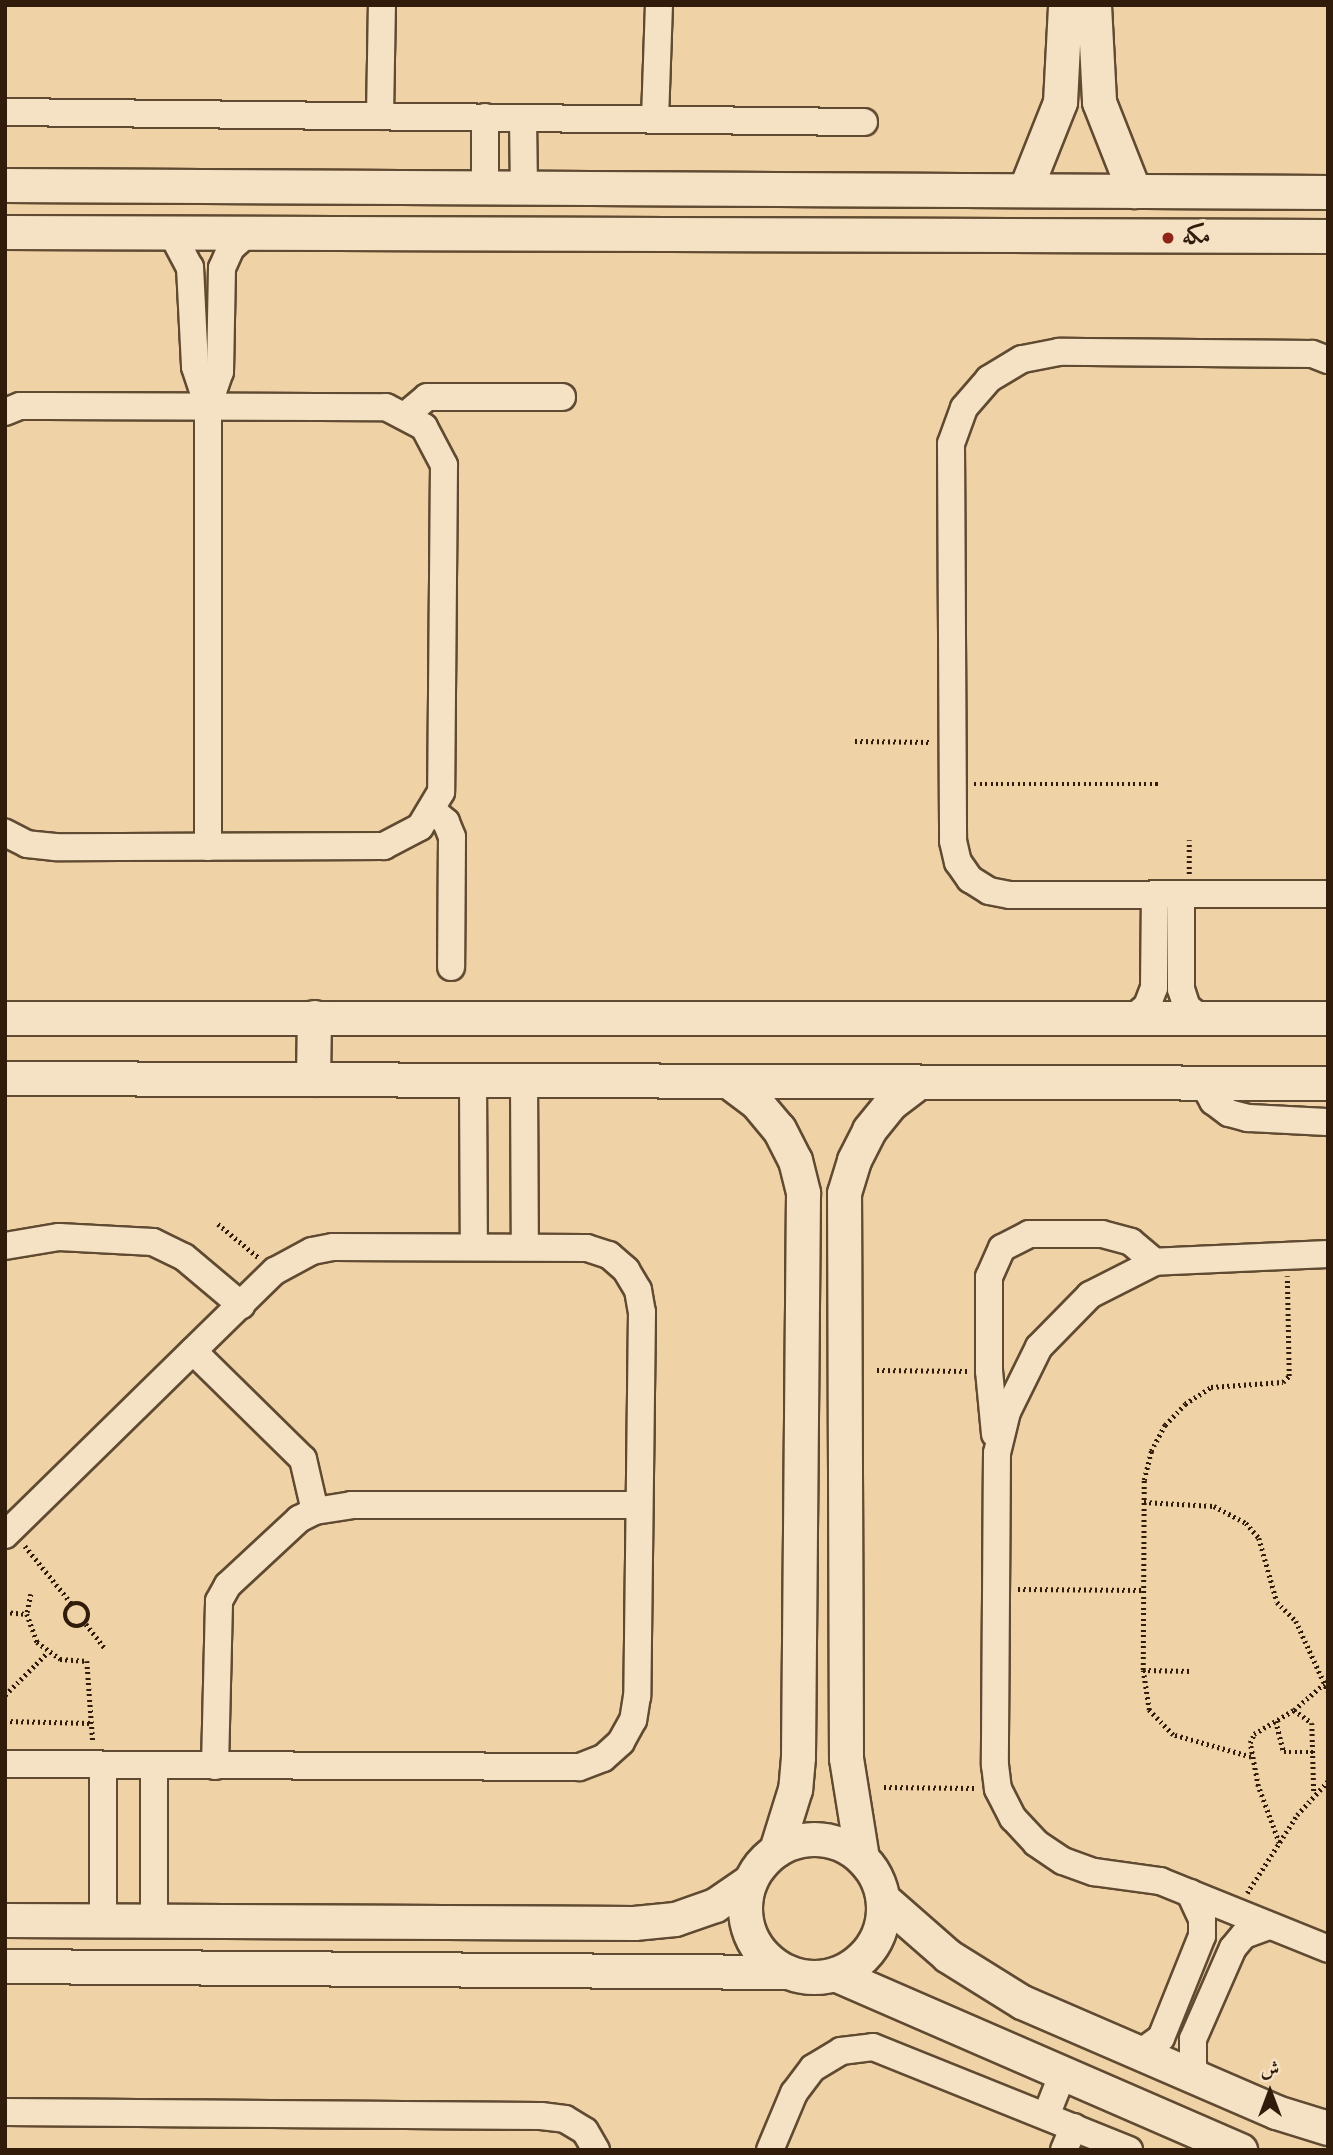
<!DOCTYPE html>
<html>
<head>
<meta charset="utf-8">
<style>
	body { margin:0 }
	#map { position:relative; width:1333px; height:2155px; overflow:hidden; background:#efd2a5; font-family:"Sorts Mill Goudy",Amiri,serif }
	div>[style] { position:absolute }
	.path>* { height:4.5px; margin-top:-2.25px; transform-origin:0; background:repeating-linear-gradient(90deg,#311c0c 0 2px,transparent 0 5.5px) }
	.path>.ring { margin:-2.25px; padding:0; box-sizing:content-box; background:none; border:4.5px solid #311c0c; border-radius:50% }
	.roads { filter:drop-shadow(2px 0 #604a32) drop-shadow(-2px 0 #604a32) drop-shadow(0 2px #604a32) drop-shadow(0 -2px #604a32) }
	.minor>* { height:26px; margin:-13px; padding:0 13px; transform-origin:13px; border-radius:13px; background:#f5e2c4 }
	.tertiary>* { height:33px; margin:-16.5px; padding:0 16.5px; transform-origin:16.5px; border-radius:16.5px; background:#f5e2c4 }
	.tertiary>.ring { margin:-16.5px; padding:0; box-sizing:content-box; background:none; border:33px solid #f5e2c4; border-radius:50% }
	.dots>* { width:19px; height:19px; translate:-50% -50%; box-sizing:border-box; border:4px solid #f5e2c4; border-radius:50% }
	span { translate:-50% -50%; white-space:nowrap; text-align:center; line-height:1.15; -webkit-text-stroke:7px #f5e2c4; paint-order:stroke }
	.poi-label { font-size:24px; color:#311c0c; font-weight:700 }
	.left { translate:0 -50%; text-align:left }
	.frame { position:absolute; inset:0; border:7px solid #311c0c; pointer-events:none }
	.north { position:absolute; left:1235px; top:2057px; width:70px; height:70px; -webkit-text-stroke:5px #f5e2c4; paint-order:stroke; rotate:0deg; font-size:19px; font-weight:700; line-height:28px; text-align:center; color:#311c0c }
	.north::after { content:''; display:block; margin:auto; width:24px; height:32px; background:#311c0c; clip-path:polygon(50% 0,100% 100%,50% 72%,0 100%) }
</style>
</head>
<body>
<div id="map">
	<div class="path">
		<i style="left:855px;top:741px;width:76px;rotate:0.8deg"></i>
		<i style="left:974px;top:784px;width:184px"></i>
		<i style="left:1189px;top:874px;width:34px;rotate:-90deg"></i>
		<i style="left:218px;top:1224px;width:52px;rotate:39.5deg"></i>
		<i style="left:877px;top:1370px;width:90px;rotate:0.6deg"></i>
		<i style="left:1144px;top:1502px;width:70px;rotate:3.3deg"></i>
		<i style="left:1214px;top:1506px;width:36px;rotate:28deg"></i>
		<i style="left:1246px;top:1523px;width:20px;rotate:49deg"></i>
		<i style="left:1259px;top:1538px;width:66px;rotate:74.3deg"></i>
		<i style="left:1277px;top:1602px;width:27px;rotate:45deg"></i>
		<i style="left:1296px;top:1621px;width:77px;rotate:65.4deg"></i>
		<i style="left:25px;top:1546px;width:75px;rotate:51deg"></i>
		<i style="left:1018px;top:1589px;width:125px;rotate:0.5deg"></i>
		<i style="left:31px;top:1594px;width:20px;rotate:101deg"></i>
		<i style="left:27px;top:1614px;width:30px;rotate:70deg"></i>
		<i style="left:37px;top:1642px;width:29px;rotate:36deg"></i>
		<i style="left:60px;top:1659px;width:27px;rotate:4deg"></i>
		<i style="left:87px;top:1661px;width:81px;rotate:85.8deg"></i>
		<i class="ring" style="left:65px;top:1603px;width:19.5px;height:19.5px"></i>
		<i style="left:5px;top:1612px;width:22px;rotate:5deg"></i>
		<i style="left:86px;top:1624px;width:31px;rotate:52deg"></i>
		<i style="left:1143px;top:1670px;width:49px;rotate:1.2deg"></i>
		<i style="left:5px;top:1695px;width:59px;rotate:-45deg"></i>
		<i style="left:1294px;top:1710px;width:22px;rotate:36deg"></i>
		<i style="left:1312px;top:1723px;width:70px;rotate:88.4deg"></i>
		<i style="left:5px;top:1721px;width:86px;rotate:1.3deg"></i>
		<i style="left:1276px;top:1721px;width:32px;rotate:76deg"></i>
		<i style="left:1284px;top:1752px;width:30px"></i>
		<i style="left:1251px;top:1757px;width:81px;rotate:-164.2deg"></i>
		<i style="left:1173px;top:1735px;width:35px;rotate:-134deg"></i>
		<i style="left:1149px;top:1710px;width:40px;rotate:-98.5deg"></i>
		<i style="left:1143px;top:1670px;width:190px;rotate:-89.7deg"></i>
		<i style="left:1144px;top:1480px;width:30px;rotate:-76deg"></i>
		<i style="left:1151px;top:1451px;width:30px;rotate:-62deg"></i>
		<i style="left:1165px;top:1425px;width:29px;rotate:-46deg"></i>
		<i style="left:1185px;top:1404px;width:31px;rotate:-33deg"></i>
		<i style="left:1211px;top:1387px;width:72px;rotate:-4deg"></i>
		<i style="left:1283px;top:1382px;width:8px;rotate:-45deg"></i>
		<i style="left:1289px;top:1376px;width:100px;rotate:-91.1deg"></i>
		<i style="left:884px;top:1787px;width:90px;rotate:0.6deg"></i>
		<i style="left:1279px;top:1843px;width:61px;rotate:-110.2deg"></i>
		<i style="left:1258px;top:1786px;width:44px;rotate:-100.5deg"></i>
		<i style="left:1250px;top:1743px;width:10px;rotate:-66deg"></i>
		<i style="left:1254px;top:1734px;width:47px;rotate:-31deg"></i>
		<i style="left:1294px;top:1710px;width:40px;rotate:-41deg"></i>
		<i style="left:1247px;top:1893px;width:93px;rotate:-57.3deg"></i>
		<i style="left:1297px;top:1815px;width:46px;rotate:-47.6deg"></i>
	</div>
	<div class="roads">
		<div class="minor">
			<i style="left:5px;top:112px;width:859px;rotate:0.67deg"></i>
			<i style="left:380px;top:116px;width:111px;rotate:-89deg"></i>
			<i style="left:485px;top:117px;width:71px;rotate:90deg"></i>
			<i style="left:523px;top:118px;width:70px;rotate:89.2deg"></i>
			<i style="left:655px;top:119px;width:114px;rotate:-88deg"></i>
			<i style="left:171px;top:232px;width:40px;rotate:62deg"></i>
			<i style="left:190px;top:267px;width:100px;rotate:87.1deg"></i>
			<i style="left:195px;top:367px;width:41px;rotate:71.6deg"></i>
			<i style="left:208px;top:406px;width:441px;rotate:90deg"></i>
			<i style="left:1328px;top:360px;width:17px;rotate:-159deg"></i>
			<i style="left:1312px;top:354px;width:253px;rotate:-179.5deg"></i>
			<i style="left:1059px;top:352px;width:38px;rotate:169deg"></i>
			<i style="left:1022px;top:359px;width:39px;rotate:149deg"></i>
			<i style="left:989px;top:379px;width:38px;rotate:131deg"></i>
			<i style="left:964px;top:408px;width:38px;rotate:110deg"></i>
			<i style="left:951px;top:444px;width:397px;rotate:89.7deg"></i>
			<i style="left:953px;top:841px;width:22px;rotate:77deg"></i>
			<i style="left:958px;top:862px;width:21px;rotate:55deg"></i>
			<i style="left:970px;top:879px;width:22px;rotate:32deg"></i>
			<i style="left:989px;top:891px;width:21px;rotate:11deg"></i>
			<i style="left:1010px;top:895px;width:318px;rotate:-0.2deg"></i>
			<i style="left:208px;top:406px;width:36px;rotate:-71deg"></i>
			<i style="left:220px;top:372px;width:104px;rotate:-88.9deg"></i>
			<i style="left:222px;top:268px;width:22px;rotate:-66deg"></i>
			<i style="left:231px;top:248px;width:24px;rotate:-42deg"></i>
			<i style="left:5px;top:412px;width:16px;rotate:-22deg"></i>
			<i style="left:20px;top:406px;width:26px"></i>
			<i style="left:46px;top:406px;width:340px;rotate:0.2deg"></i>
			<i style="left:386px;top:407px;width:43px;rotate:27.8deg"></i>
			<i style="left:424px;top:427px;width:43px;rotate:62.2deg"></i>
			<i style="left:444px;top:465px;width:327px;rotate:90.5deg"></i>
			<i style="left:441px;top:792px;width:41px;rotate:121deg"></i>
			<i style="left:420px;top:827px;width:41px;rotate:152.2deg"></i>
			<i style="left:384px;top:846px;width:329px;rotate:179.8deg"></i>
			<i style="left:55px;top:847px;width:28px;rotate:-174deg"></i>
			<i style="left:27px;top:844px;width:25px;rotate:-153deg"></i>
			<i style="left:407px;top:414px;width:26px;rotate:-40deg"></i>
			<i style="left:427px;top:397px;width:135px"></i>
			<i style="left:433px;top:811px;width:17px;rotate:40deg"></i>
			<i style="left:446px;top:822px;width:16px;rotate:68deg"></i>
			<i style="left:452px;top:837px;width:130px;rotate:90.4deg"></i>
			<i style="left:1181px;top:895px;width:94px;rotate:90deg"></i>
			<i style="left:1181px;top:989px;width:19px;rotate:72deg"></i>
			<i style="left:1187px;top:1007px;width:19px;rotate:39deg"></i>
			<i style="left:1133px;top:1018px;width:18px;rotate:-41deg"></i>
			<i style="left:1147px;top:1006px;width:19px;rotate:-69deg"></i>
			<i style="left:1154px;top:988px;width:93px;rotate:-89.4deg"></i>
			<i style="left:473px;top:1080px;width:167px;rotate:89.7deg"></i>
			<i style="left:524px;top:1080px;width:167px;rotate:89.7deg"></i>
			<i style="left:1203px;top:1083px;width:21px;rotate:61deg"></i>
			<i style="left:1213px;top:1101px;width:20px;rotate:37deg"></i>
			<i style="left:1229px;top:1113px;width:20px;rotate:15deg"></i>
			<i style="left:1248px;top:1118px;width:80px;rotate:2.9deg"></i>
			<i style="left:5px;top:1246px;width:55px;rotate:-9.5deg"></i>
			<i style="left:59px;top:1237px;width:94px;rotate:3deg"></i>
			<i style="left:153px;top:1242px;width:34px;rotate:26deg"></i>
			<i style="left:184px;top:1257px;width:75px;rotate:40.1deg"></i>
			<i style="left:1328px;top:1254px;width:173px;rotate:177.4deg"></i>
			<i style="left:1155px;top:1262px;width:73px;rotate:153.1deg"></i>
			<i style="left:1090px;top:1295px;width:73px;rotate:134.4deg"></i>
			<i style="left:1039px;top:1347px;width:72px;rotate:116.2deg"></i>
			<i style="left:1007px;top:1412px;width:42px;rotate:103.7deg"></i>
			<i style="left:997px;top:1453px;width:312px;rotate:90.4deg"></i>
			<i style="left:995px;top:1765px;width:24px;rotate:83deg"></i>
			<i style="left:998px;top:1789px;width:33px;rotate:63deg"></i>
			<i style="left:1013px;top:1818px;width:34px;rotate:47deg"></i>
			<i style="left:1036px;top:1843px;width:32px;rotate:34deg"></i>
			<i style="left:1063px;top:1861px;width:33px;rotate:20deg"></i>
			<i style="left:1094px;top:1872px;width:67px;rotate:7.8deg"></i>
			<i style="left:1160px;top:1881px;width:181px;rotate:22deg"></i>
			<i style="left:193px;top:1351px;width:154px;rotate:44.5deg"></i>
			<i style="left:303px;top:1459px;width:53px;rotate:77deg"></i>
			<i style="left:995px;top:1434px;width:63px;rotate:-95.4deg"></i>
			<i style="left:989px;top:1371px;width:94px;rotate:-90deg"></i>
			<i style="left:989px;top:1277px;width:32px;rotate:-66deg"></i>
			<i style="left:1002px;top:1248px;width:30px;rotate:-27deg"></i>
			<i style="left:1029px;top:1234px;width:73px"></i>
			<i style="left:1102px;top:1234px;width:30px;rotate:15deg"></i>
			<i style="left:1131px;top:1242px;width:31px;rotate:40deg"></i>
			<i style="left:5px;top:1535px;width:378px;rotate:-44.4deg"></i>
			<i style="left:275px;top:1271px;width:42px;rotate:-28.4deg"></i>
			<i style="left:312px;top:1251px;width:21px;rotate:-11deg"></i>
			<i style="left:333px;top:1247px;width:254px;rotate:0.2deg"></i>
			<i style="left:587px;top:1248px;width:23px;rotate:18deg"></i>
			<i style="left:609px;top:1255px;width:23px;rotate:41deg"></i>
			<i style="left:626px;top:1270px;width:23px;rotate:59deg"></i>
			<i style="left:638px;top:1290px;width:22px;rotate:80deg"></i>
			<i style="left:642px;top:1312px;width:384px;rotate:90.7deg"></i>
			<i style="left:637px;top:1696px;width:24px;rotate:99deg"></i>
			<i style="left:633px;top:1720px;width:25px;rotate:119deg"></i>
			<i style="left:621px;top:1742px;width:24px;rotate:138deg"></i>
			<i style="left:603px;top:1758px;width:26px;rotate:159deg"></i>
			<i style="left:579px;top:1767px;width:574px;rotate:-179.7deg"></i>
			<i style="left:215px;top:1766px;width:165px;rotate:-88.6deg"></i>
			<i style="left:219px;top:1601px;width:18px;rotate:-61deg"></i>
			<i style="left:228px;top:1585px;width:97px;rotate:-42.9deg"></i>
			<i style="left:299px;top:1519px;width:18px;rotate:-27deg"></i>
			<i style="left:315px;top:1511px;width:36px;rotate:-9deg"></i>
			<i style="left:351px;top:1505px;width:288px"></i>
			<i style="left:103px;top:1920px;width:154px;rotate:-90deg"></i>
			<i style="left:154px;top:1921px;width:155px;rotate:-90deg"></i>
			<i style="left:1140px;top:2053px;width:26px;rotate:-36deg"></i>
			<i style="left:1161px;top:2038px;width:110px;rotate:-68.1deg"></i>
			<i style="left:1202px;top:1936px;width:17px;rotate:-90deg"></i>
			<i style="left:1202px;top:1919px;width:29px;rotate:-115deg"></i>
			<i style="left:1199px;top:2078px;width:13px;rotate:-117deg"></i>
			<i style="left:1193px;top:2066px;width:27px;rotate:-90deg"></i>
			<i style="left:1193px;top:2039px;width:99px;rotate:-66.3deg"></i>
			<i style="left:1233px;top:1948px;width:17px;rotate:-50deg"></i>
			<i style="left:1244px;top:1935px;width:27px;rotate:-20deg"></i>
			<i style="left:5px;top:2112px;width:536px;rotate:0.43deg"></i>
			<i style="left:541px;top:2116px;width:24px;rotate:7deg"></i>
			<i style="left:565px;top:2119px;width:23px;rotate:31deg"></i>
			<i style="left:585px;top:2131px;width:22px;rotate:60deg"></i>
			<i style="left:1046px;top:2116px;width:46px;rotate:-68.4deg"></i>
			<i style="left:770px;top:2150px;width:62px;rotate:-67.2deg"></i>
			<i style="left:794px;top:2093px;width:31px;rotate:-53deg"></i>
			<i style="left:813px;top:2068px;width:33px;rotate:-31deg"></i>
			<i style="left:841px;top:2051px;width:32px;rotate:-7deg"></i>
			<i style="left:873px;top:2047px;width:276px;rotate:21.9deg"></i>
			<i style="left:1064px;top:2150px;width:25px;rotate:-67deg"></i>
		</div>
		<div class="tertiary">
			<i style="left:1094px;top:5px;width:97px;rotate:87deg"></i>
			<i style="left:1099px;top:102px;width:96px;rotate:68.5deg"></i>
			<i style="left:5px;top:185px;width:1323px;rotate:0.3deg"></i>
			<i style="left:1025px;top:190px;width:95px;rotate:-68.3deg"></i>
			<i style="left:1060px;top:102px;width:97px;rotate:-87deg"></i>
			<i style="left:5px;top:232px;width:1323px;rotate:0.17deg"></i>
			<i style="left:5px;top:1018px;width:1323px"></i>
			<i style="left:5px;top:1078px;width:1323px;rotate:0.22deg"></i>
			<i style="left:313px;top:1079px;width:62px;rotate:-89.1deg"></i>
			<i style="left:728px;top:1081px;width:35px;rotate:37deg"></i>
			<i style="left:756px;top:1102px;width:35px;rotate:50deg"></i>
			<i style="left:779px;top:1129px;width:35px;rotate:63deg"></i>
			<i style="left:795px;top:1160px;width:34px;rotate:76deg"></i>
			<i style="left:803px;top:1193px;width:564px;rotate:90.51deg"></i>
			<i style="left:798px;top:1757px;width:32px;rotate:95deg"></i>
			<i style="left:795px;top:1789px;width:64px;rotate:107.3deg"></i>
			<i class="ring" style="left:745px;top:1839px;width:105px;height:105px"></i>
			<i style="left:862px;top:1858px;width:101px;rotate:-99.1deg"></i>
			<i style="left:846px;top:1758px;width:565px;rotate:-90.2deg"></i>
			<i style="left:844px;top:1193px;width:34px;rotate:-73deg"></i>
			<i style="left:854px;top:1160px;width:34px;rotate:-63deg"></i>
			<i style="left:869px;top:1130px;width:35px;rotate:-51deg"></i>
			<i style="left:891px;top:1103px;width:35px;rotate:-37deg"></i>
			<i style="left:883px;top:1899px;width:86px;rotate:41.2deg"></i>
			<i style="left:948px;top:1956px;width:87px;rotate:31.9deg"></i>
			<i style="left:1022px;top:2002px;width:277px;rotate:23.4deg"></i>
			<i style="left:1276px;top:2112px;width:54px;rotate:17.1deg"></i>
			<i style="left:5px;top:1920px;width:629px;rotate:0.27deg"></i>
			<i style="left:634px;top:1923px;width:41px;rotate:-5.6deg"></i>
			<i style="left:675px;top:1919px;width:42px;rotate:-19.3deg"></i>
			<i style="left:715px;top:1905px;width:42px;rotate:-34.4deg"></i>
			<i style="left:5px;top:1966px;width:783px;rotate:0.44deg"></i>
			<i style="left:835px;top:1974px;width:442px;rotate:23.5deg"></i>
		</div>
	</div>
	<div class="dots">
		<i style="left:1168px;top:238px;background:#8f2418"></i>
	</div>
	<div class="poi-label">
		<span class="left" style="left:1182px;top:238px">مكه</span>
	</div>
	<div class="frame"></div>
	<div class="north">ش</div>
</div>
</body>
</html>
